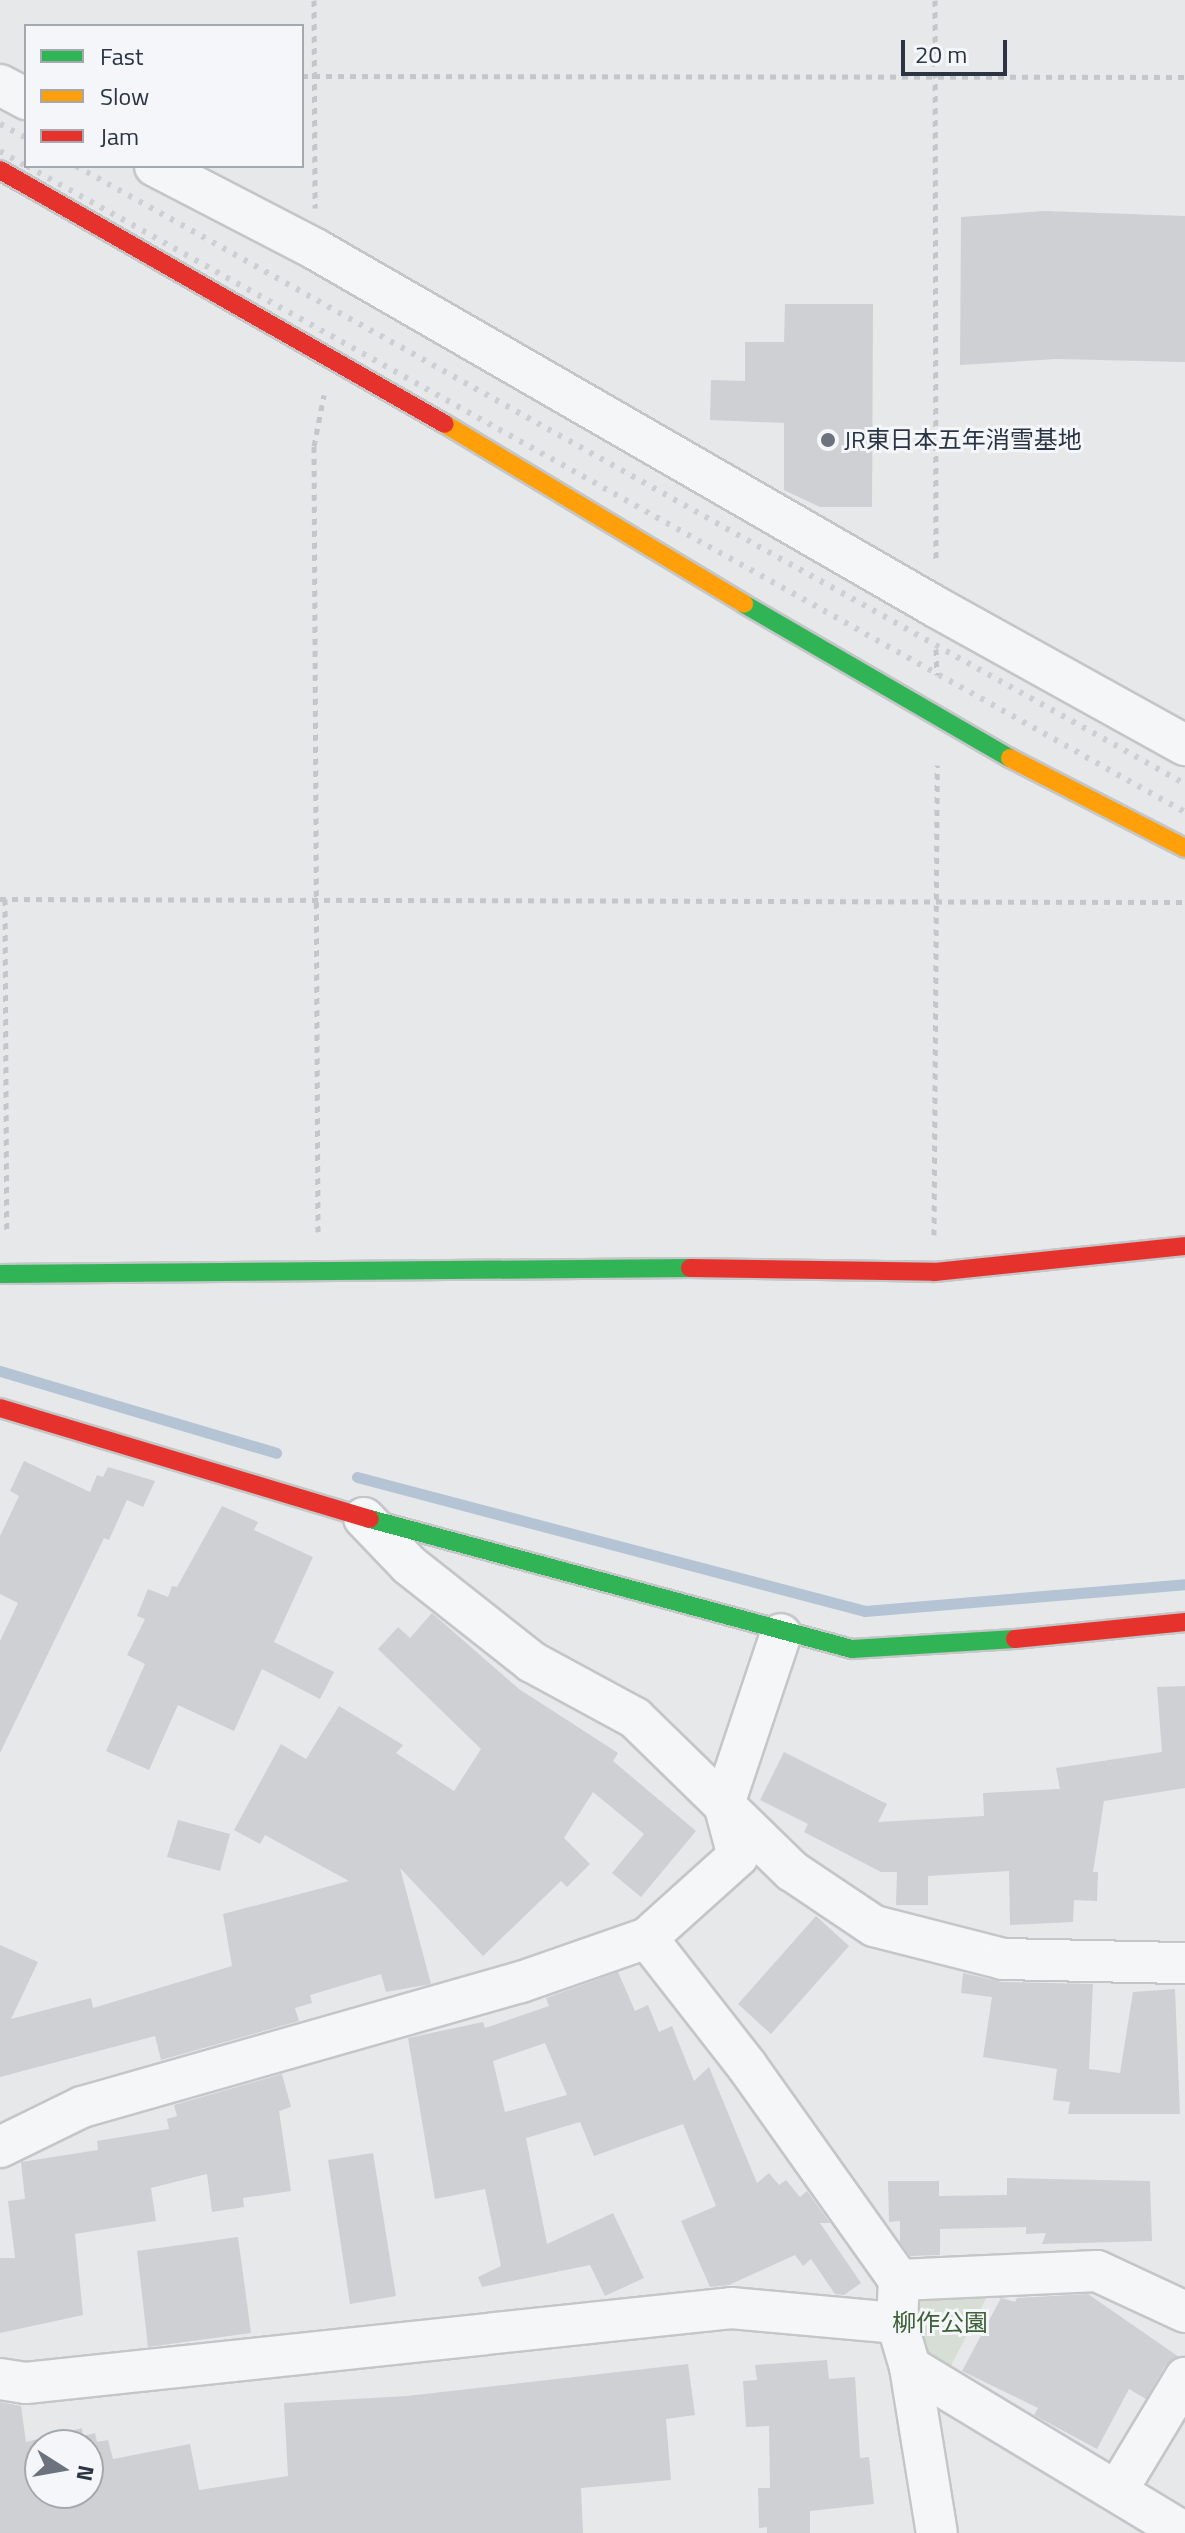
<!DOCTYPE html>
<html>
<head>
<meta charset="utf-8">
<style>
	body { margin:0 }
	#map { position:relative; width:1185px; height:2533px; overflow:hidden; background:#e6e8ea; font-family:"Titillium Web","Noto Sans JP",sans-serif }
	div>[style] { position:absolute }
	.green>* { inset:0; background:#d6ded6 }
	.stream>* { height:11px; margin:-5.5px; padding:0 5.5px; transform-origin:5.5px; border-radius:5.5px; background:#b4c4d5 }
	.building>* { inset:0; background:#ced0d3 }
	.path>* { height:5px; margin-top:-2.5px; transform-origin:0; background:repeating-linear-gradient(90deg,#c5c6ca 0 6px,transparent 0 12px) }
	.roads { filter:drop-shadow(2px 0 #c4c6c8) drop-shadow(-2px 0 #c4c6c8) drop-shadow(0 2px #c4c6c8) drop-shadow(0 -2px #c4c6c8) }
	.street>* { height:40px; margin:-20px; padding:0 20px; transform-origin:20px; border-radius:20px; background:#f5f6f7 }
	.fast>* { height:18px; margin:-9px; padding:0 9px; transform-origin:9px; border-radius:9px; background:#30b455 }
	.slow>* { height:18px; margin:-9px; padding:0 9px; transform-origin:9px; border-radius:9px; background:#ff9f0a }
	.jam>* { height:18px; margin:-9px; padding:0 9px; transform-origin:9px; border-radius:9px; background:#e5322d }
	.rail>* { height:6px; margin-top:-3px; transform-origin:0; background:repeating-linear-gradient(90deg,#cecfd2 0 4px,transparent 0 12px) }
	.dots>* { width:22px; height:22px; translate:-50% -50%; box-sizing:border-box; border:4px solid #f4f6f9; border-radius:50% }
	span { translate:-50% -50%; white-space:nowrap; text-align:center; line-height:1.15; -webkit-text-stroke:6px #f4f6f9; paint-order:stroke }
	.poi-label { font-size:24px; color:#2b3445 }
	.left { translate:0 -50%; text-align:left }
	.park-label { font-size:24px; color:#3f6138 }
	.legend { position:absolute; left:24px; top:24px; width:280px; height:144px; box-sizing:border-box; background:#f4f6f9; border:2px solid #a4a8b1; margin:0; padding:10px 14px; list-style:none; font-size:24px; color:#2b3445 }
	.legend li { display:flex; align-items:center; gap:16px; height:40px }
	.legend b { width:40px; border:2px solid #a4a8b1 }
	.north { position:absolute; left:24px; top:2429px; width:80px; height:80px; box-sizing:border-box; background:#f4f6f9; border:2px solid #a4a8b1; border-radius:50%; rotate:101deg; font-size:22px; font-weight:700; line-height:32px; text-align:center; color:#2b3445 }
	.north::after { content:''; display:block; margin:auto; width:28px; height:36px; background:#6c737f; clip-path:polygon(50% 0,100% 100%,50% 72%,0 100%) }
	.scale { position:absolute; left:901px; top:40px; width:106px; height:36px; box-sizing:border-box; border:4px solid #2b3445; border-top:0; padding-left:10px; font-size:24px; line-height:28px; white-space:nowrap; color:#2b3445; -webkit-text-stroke:6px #f4f6f9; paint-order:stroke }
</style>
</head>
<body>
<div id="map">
	<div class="green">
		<i style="clip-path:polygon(990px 2291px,946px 2375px,917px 2353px,908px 2315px,923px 2295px)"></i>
	</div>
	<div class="stream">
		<i style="left:0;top:1371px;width:288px;rotate:16.5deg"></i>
		<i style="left:357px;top:1477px;width:525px;rotate:14.78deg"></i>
		<i style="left:865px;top:1611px;width:321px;rotate:-4.8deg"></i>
	</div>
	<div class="building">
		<i style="clip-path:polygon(1044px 211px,1185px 216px,1185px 362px,1056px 359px,960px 365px,961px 217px)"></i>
		<i style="clip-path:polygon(785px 304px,873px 304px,872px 507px,820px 507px,784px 490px,784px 423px,710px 420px,711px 380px,745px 381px,745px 342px,784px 342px)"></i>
		<i style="clip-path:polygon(24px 1461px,90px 1492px,97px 1475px,103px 1477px,108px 1467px,155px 1481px,143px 1507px,127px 1500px,109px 1540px,104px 1538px,0 1753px,0 1641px,18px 1603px,0 1594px,0 1536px,19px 1496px,10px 1491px)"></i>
		<i style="clip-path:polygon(222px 1506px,258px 1522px,254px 1530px,313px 1557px,274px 1642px,334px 1672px,320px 1699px,262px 1669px,234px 1731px,178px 1705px,149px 1770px,106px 1751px,145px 1664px,127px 1655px,145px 1619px,137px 1616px,148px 1589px,168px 1597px,172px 1586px,177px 1587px)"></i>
		<i style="clip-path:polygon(432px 1613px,519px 1689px,618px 1753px,613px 1761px,696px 1831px,641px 1897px,612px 1873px,644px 1834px,593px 1792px,564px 1838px,590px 1864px,567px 1887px,561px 1881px,483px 1956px,400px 1868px,431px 1984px,386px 1992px,381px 1974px,310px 1995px,312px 2003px,295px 2008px,299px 2021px,161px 2060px,155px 2036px,0 2077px,0 1945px,38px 1962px,11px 2019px,91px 1998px,93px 2008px,232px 1966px,223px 1914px,349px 1881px,265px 1835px,260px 1844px,234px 1830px,281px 1744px,306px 1759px,339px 1706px,403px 1745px,396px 1753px,454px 1791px,481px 1749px,378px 1649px,398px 1627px,410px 1638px)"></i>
		<i style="clip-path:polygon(1185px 1686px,1185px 1788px,1104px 1801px,1093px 1872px,1098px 1872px,1097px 1901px,1074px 1900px,1073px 1922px,1010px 1925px,1009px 1871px,928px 1876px,928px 1905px,896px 1905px,897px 1872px,881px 1872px,804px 1832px,808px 1824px,760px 1800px,784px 1752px,887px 1804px,878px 1822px,984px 1816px,983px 1793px,1060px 1789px,1056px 1768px,1162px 1752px,1157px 1687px)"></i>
		<i style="clip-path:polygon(178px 1820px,230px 1834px,220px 1871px,167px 1857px)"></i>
		<i style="clip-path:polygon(816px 1916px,849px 1946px,771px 2034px,738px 2004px)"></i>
		<i style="clip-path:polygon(evenodd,618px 1972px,635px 2011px,648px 2005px,659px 2032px,672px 2026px,694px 2081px,709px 2067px,757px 2183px,769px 2173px,779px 2185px,786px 2180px,800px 2197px,807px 2191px,830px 2223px,820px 2223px,861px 2283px,844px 2295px,835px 2294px,811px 2259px,803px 2266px,795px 2255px,729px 2285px,710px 2287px,681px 2221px,716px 2206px,683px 2124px,594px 2156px,580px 2122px,526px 2138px,547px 2244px,613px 2213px,644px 2278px,605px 2296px,590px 2265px,482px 2287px,478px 2277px,501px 2266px,485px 2189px,435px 2199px,408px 2038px,483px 2022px,485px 2028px,549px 2006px,546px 1998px,618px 1972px,545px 2043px,567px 2095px,505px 2112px,493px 2061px,545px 2043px)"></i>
		<i style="clip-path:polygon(963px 1973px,1002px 1982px,1093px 1984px,1089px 2069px,1120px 2073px,1133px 1992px,1175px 1989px,1180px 2114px,1068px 2114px,1070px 2102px,1053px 2100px,1057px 2069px,983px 2057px,992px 1997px,961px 1993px)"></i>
		<i style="clip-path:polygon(282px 2074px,291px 2107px,279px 2111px,291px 2191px,243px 2198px,244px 2207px,212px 2212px,207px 2174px,151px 2188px,156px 2221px,75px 2234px,83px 2315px,0 2333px,0 2258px,15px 2258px,8px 2201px,25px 2199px,21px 2162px,98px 2150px,97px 2141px,169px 2129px,167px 2119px,177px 2116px,174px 2105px)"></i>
		<i style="clip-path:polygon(373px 2153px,396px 2296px,350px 2304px,328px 2160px)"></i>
		<i style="clip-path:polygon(1007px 2178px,1150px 2181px,1152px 2241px,1042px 2244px,1046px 2233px,1026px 2234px,1026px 2227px,940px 2229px,940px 2255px,910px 2256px,900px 2242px,900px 2221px,889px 2222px,888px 2181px,939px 2181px,939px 2196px,1007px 2195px)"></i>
		<i style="clip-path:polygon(238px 2237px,251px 2333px,148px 2347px,137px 2251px)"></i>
		<i style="clip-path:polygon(1088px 2294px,1179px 2357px,1165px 2366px,1146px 2399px,1129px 2389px,1097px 2449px,1034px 2415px,1038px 2408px,962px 2371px,1001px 2298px,1015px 2302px,1017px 2298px)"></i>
		<i style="clip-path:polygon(827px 2360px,829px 2379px,855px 2377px,860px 2458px,869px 2457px,874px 2504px,810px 2511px,810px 2533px,767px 2533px,767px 2527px,759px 2528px,758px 2488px,770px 2488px,769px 2426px,746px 2427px,743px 2381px,757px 2380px,755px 2365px)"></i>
		<i style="clip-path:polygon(evenodd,688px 2364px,695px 2415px,666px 2419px,671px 2480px,581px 2488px,583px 2533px,0 2533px,0 2402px,21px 2406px,26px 2442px,82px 2428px,83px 2436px,95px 2433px,97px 2442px,108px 2440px,113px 2459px,190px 2444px,199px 2490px,288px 2476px,284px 2403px,407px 2396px,688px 2364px,40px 2445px,88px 2445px,88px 2493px,40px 2493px,40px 2445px)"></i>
	</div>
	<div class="path">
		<i style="left:314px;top:0;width:208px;rotate:89.7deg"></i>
		<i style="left:935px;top:0;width:563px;rotate:89.9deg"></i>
		<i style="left:302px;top:76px;width:883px;rotate:0.06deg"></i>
		<i style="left:936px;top:649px;width:26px;rotate:88deg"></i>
		<i style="left:0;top:899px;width:1185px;rotate:0.15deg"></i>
		<i style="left:5px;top:899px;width:335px;rotate:89.7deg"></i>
		<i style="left:318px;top:1232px;width:786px;rotate:-90.29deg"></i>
		<i style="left:314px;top:446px;width:52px;rotate:-78.9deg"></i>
		<i style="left:934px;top:1235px;width:470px;rotate:-89.6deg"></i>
	</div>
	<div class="roads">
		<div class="street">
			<i style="left:0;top:85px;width:30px;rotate:28deg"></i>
			<i style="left:155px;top:166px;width:180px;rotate:27.4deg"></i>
			<i style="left:315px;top:249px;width:717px;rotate:29.96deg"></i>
			<i style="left:936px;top:607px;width:285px;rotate:29deg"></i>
			<i style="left:364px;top:1518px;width:65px;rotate:46.2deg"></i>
			<i style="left:409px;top:1565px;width:157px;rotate:38.3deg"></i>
			<i style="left:532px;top:1662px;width:117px;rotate:28.5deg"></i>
			<i style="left:635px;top:1718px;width:219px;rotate:44.3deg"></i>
			<i style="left:792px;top:1871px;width:99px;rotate:33.9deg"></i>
			<i style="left:874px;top:1926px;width:133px;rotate:14.3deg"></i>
			<i style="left:1003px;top:1959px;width:182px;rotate:1.3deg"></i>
			<i style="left:647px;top:1938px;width:162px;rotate:52deg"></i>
			<i style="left:747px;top:2066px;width:262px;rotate:54.6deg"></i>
			<i style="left:899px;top:2280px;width:43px;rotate:92.7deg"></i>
			<i style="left:897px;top:2323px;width:46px;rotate:73.5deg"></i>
			<i style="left:910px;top:2367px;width:168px;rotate:80.8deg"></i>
			<i style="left:0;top:2147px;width:91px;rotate:-26deg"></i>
			<i style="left:82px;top:2107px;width:456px;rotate:-15.9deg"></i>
			<i style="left:521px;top:1982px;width:133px;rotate:-19.2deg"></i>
			<i style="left:647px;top:1938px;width:122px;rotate:-42deg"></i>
			<i style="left:738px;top:1856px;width:54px;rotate:-105.1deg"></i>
			<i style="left:724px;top:1804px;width:179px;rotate:-71.5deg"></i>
			<i style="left:899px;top:2280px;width:198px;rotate:-2.6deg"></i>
			<i style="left:1097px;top:2271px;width:97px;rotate:25deg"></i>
			<i style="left:910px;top:2367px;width:321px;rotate:31.1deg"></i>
			<i style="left:0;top:2379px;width:26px;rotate:9deg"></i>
			<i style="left:26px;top:2383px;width:709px;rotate:-6.07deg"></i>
			<i style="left:731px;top:2308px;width:167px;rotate:5.2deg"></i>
			<i style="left:1118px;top:2489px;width:130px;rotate:-58.9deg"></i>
		</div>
		<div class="fast">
			<i style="left:744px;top:604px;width:307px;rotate:30.1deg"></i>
			<i style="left:0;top:1274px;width:690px;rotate:-0.5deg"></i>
			<i style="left:370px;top:1519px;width:499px;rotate:15.1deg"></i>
			<i style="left:852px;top:1649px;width:163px;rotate:-3.5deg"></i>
		</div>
		<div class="slow">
			<i style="left:445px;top:424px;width:349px;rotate:31deg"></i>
			<i style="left:1010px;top:758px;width:197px;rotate:27.2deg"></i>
		</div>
		<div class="jam">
			<i style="left:0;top:170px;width:512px;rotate:29.72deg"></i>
			<i style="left:690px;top:1268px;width:244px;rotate:0.9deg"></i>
			<i style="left:934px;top:1272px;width:252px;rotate:-5.9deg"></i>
			<i style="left:0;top:1408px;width:386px;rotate:16.7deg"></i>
			<i style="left:1015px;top:1639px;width:171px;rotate:-5.7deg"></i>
		</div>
	</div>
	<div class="rail">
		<i style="left:0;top:124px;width:30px;rotate:28deg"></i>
		<i style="left:0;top:151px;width:30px;rotate:30deg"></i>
		<i style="left:27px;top:166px;width:1326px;rotate:29.16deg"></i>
		<i style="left:76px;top:166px;width:1270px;rotate:29.13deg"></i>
	</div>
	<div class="dots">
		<i style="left:828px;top:440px;background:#6c737f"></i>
	</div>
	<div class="poi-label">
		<span class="left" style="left:844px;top:440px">JR東日本五年消雪基地</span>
	</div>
	<div class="park-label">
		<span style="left:940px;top:2323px">柳作公園</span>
	</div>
	<ul class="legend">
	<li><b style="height:10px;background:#30b455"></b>Fast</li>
	<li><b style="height:10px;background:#ff9f0a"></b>Slow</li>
	<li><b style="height:10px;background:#e5322d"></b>Jam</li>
	</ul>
	<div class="north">N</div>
	<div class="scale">20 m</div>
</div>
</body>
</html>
